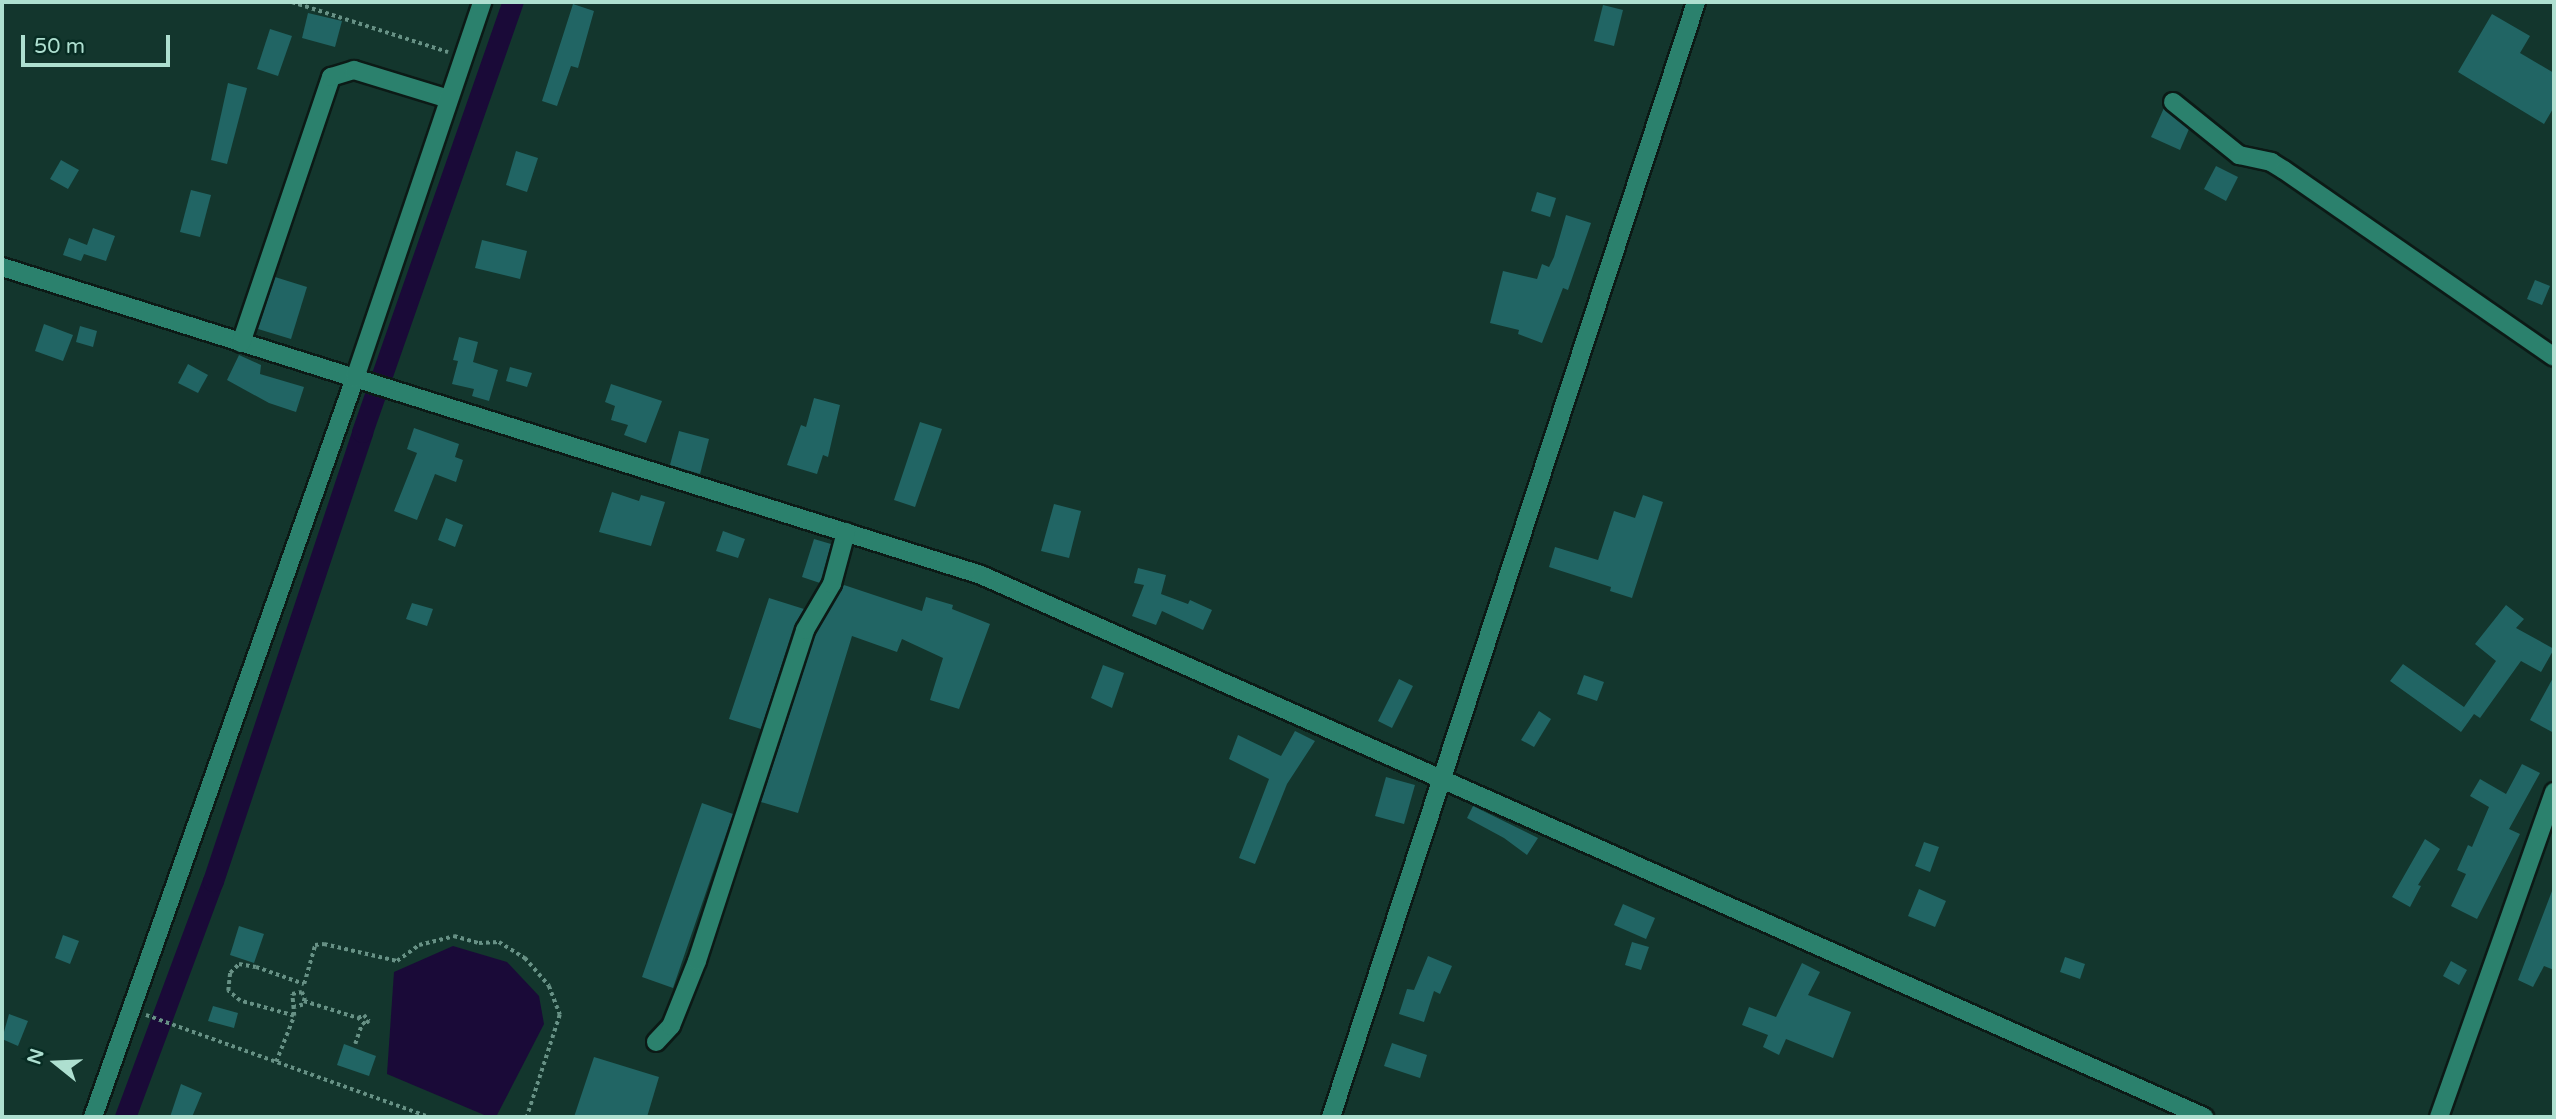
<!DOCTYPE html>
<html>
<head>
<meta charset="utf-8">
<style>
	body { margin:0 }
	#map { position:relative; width:2556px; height:1119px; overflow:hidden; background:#13362d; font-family:"Varela Round",sans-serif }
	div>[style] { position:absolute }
	.water>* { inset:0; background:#1a0a38 }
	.canal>* { height:21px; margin:-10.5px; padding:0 10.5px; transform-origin:10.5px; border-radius:10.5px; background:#1a0a38 }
	.building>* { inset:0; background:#216564 }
	.path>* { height:3.5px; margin-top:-1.75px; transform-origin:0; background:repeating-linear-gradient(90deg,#679185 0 3.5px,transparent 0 7px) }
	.roads { filter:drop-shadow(2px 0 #0c1a16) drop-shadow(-2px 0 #0c1a16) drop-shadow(0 2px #0c1a16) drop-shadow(0 -2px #0c1a16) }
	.minor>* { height:18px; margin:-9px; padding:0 9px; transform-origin:9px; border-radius:9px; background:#2b816d }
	span { translate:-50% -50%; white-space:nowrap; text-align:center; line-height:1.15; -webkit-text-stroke:7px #072c23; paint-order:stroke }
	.frame { position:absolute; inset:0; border:4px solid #aedfd0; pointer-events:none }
	.north { position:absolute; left:21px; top:1028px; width:70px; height:70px; -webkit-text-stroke:5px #072c23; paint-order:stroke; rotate:288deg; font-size:19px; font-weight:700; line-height:28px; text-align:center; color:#aedfd0 }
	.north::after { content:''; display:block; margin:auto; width:24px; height:32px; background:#aedfd0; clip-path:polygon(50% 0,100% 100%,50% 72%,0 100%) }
	.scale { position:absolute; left:21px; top:35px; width:149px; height:32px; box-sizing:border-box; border:4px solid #aedfd0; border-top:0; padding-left:9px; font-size:21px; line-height:24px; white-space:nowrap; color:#aedfd0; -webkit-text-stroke:5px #072c23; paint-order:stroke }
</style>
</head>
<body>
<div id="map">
	<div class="water">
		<i style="clip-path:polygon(453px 946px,507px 962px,539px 996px,544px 1024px,496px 1117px,489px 1117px,387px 1074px,394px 972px)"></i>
	</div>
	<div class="canal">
		<i style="left:125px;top:1117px;width:252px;rotate:-69.6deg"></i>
		<i style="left:213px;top:881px;width:473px;rotate:-71.6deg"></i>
		<i style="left:362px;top:432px;width:456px;rotate:-70.7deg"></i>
	</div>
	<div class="building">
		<i style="clip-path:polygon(573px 4px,594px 11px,578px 68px,571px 66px,557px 106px,542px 101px)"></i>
		<i style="clip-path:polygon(1603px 5px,1623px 10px,1614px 46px,1594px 41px)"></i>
		<i style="clip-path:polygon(308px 13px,342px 21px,335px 47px,302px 38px)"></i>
		<i style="clip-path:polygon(2492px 14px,2530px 36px,2520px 53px,2554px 73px,2554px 107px,2544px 124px,2458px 72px)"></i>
		<i style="clip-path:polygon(270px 29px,292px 36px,278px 76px,257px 69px)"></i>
		<i style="clip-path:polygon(228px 83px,247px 88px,227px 164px,211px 160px)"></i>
		<i style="clip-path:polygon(2164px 108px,2189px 129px,2180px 150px,2151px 137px)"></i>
		<i style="clip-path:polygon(516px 151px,538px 158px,527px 192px,506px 185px)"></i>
		<i style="clip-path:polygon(61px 160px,79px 170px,68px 189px,50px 179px)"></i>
		<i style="clip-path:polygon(2216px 166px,2238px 177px,2226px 201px,2204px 189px)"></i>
		<i style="clip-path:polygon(191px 190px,211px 195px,200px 237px,180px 232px)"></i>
		<i style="clip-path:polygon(1537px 192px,1556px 198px,1550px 217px,1531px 211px)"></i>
		<i style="clip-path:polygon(1566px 215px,1591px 223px,1568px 290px,1563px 288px,1542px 343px,1518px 334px,1519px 330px,1490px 323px,1503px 271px,1537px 279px,1542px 264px,1549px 267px,1554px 257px)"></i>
		<i style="clip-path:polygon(93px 228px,115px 236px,106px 261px,84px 254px,87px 247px,81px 261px,63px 255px,69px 238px,87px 245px)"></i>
		<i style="clip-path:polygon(482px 240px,527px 251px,520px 279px,475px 268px)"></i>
		<i style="clip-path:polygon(275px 277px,307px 287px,291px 339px,258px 329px)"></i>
		<i style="clip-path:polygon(2535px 280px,2550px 286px,2542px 305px,2527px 299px)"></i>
		<i style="clip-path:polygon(44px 324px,73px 335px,63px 361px,35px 351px)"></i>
		<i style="clip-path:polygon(80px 326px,97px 331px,93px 347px,76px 342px)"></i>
		<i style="clip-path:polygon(459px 337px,478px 342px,473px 362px,498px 370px,489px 401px,472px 396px,474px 389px,452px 384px,458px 361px,453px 360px)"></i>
		<i style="clip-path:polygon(239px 355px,261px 365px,260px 374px,304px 387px,296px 412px,269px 403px,227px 380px)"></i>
		<i style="clip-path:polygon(188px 364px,208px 375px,198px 393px,178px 383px)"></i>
		<i style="clip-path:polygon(510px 367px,532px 373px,527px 387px,506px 381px)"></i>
		<i style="clip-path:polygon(611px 384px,662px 401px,646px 443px,624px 435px,628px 425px,611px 420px,615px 406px,605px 402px)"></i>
		<i style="clip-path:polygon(814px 398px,840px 405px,828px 457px,823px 455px,817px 474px,787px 465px,801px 425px,806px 427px)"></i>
		<i style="clip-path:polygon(920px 422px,942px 429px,915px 507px,894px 500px)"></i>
		<i style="clip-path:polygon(414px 428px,459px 444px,455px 457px,463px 460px,456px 482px,435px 474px,417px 520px,394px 511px,417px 453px,407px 449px)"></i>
		<i style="clip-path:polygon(679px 431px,709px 439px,700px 474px,670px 465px)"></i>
		<i style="clip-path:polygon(612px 492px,639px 501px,641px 495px,665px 502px,651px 546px,599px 532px)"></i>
		<i style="clip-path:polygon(1643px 495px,1663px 502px,1632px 598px,1610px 591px,1611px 587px,1549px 567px,1555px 547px,1598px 560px,1614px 511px,1635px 518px)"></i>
		<i style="clip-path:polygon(1054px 504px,1081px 511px,1069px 558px,1041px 551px)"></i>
		<i style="clip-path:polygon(446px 518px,463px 525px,455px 547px,438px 540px)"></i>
		<i style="clip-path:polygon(723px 531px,745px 539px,738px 558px,716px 551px)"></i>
		<i style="clip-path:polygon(814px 539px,831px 544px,820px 583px,802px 577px)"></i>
		<i style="clip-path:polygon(1138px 568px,1166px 575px,1161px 594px,1188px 604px,1190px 600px,1212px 610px,1203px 630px,1162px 611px,1156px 625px,1132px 616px,1144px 585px,1134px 583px)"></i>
		<i style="clip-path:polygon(844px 585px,922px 611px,926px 597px,953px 605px,952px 609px,990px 624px,959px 709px,930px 700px,943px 658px,902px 639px,897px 652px,852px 636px,798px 813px,761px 802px,815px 635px)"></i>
		<i style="clip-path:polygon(769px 598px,804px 609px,794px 626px,761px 729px,729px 719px)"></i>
		<i style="clip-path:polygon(412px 603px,433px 609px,427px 626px,406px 619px)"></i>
		<i style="clip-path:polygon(2506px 605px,2524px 619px,2516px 628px,2554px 649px,2541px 672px,2521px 661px,2480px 718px,2474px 714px,2461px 732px,2390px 681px,2403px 664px,2464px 707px,2496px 661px,2475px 644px)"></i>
		<i style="clip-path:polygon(1103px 665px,1124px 673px,1112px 708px,1091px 698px)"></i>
		<i style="clip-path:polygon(1584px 675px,1604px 682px,1597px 701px,1577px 694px)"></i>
		<i style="clip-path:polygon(2554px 676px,2554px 733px,2530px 720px)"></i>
		<i style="clip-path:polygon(1399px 679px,1413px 686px,1392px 728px,1378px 721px)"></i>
		<i style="clip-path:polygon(1539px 711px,1551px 719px,1534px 747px,1521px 740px)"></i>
		<i style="clip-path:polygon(1295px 731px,1315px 741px,1287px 784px,1255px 864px,1239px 858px,1269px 779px,1229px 759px,1238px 735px,1281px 756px)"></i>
		<i style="clip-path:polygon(2522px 764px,2540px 773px,2509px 829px,2520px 834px,2477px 919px,2451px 906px,2466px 874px,2457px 870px,2468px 845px,2472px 847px,2489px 807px,2470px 796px,2480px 779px,2506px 794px)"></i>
		<i style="clip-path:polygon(1386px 777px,1415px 785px,1404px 824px,1375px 816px)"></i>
		<i style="clip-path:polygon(702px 803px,733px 814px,673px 988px,642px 977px)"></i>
		<i style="clip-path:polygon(1473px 806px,1538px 838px,1527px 855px,1504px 838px,1467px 818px)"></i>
		<i style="clip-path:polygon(2425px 839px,2440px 849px,2418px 885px,2421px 886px,2410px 907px,2392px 897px)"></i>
		<i style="clip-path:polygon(1924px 842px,1939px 847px,1930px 872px,1915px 866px)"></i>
		<i style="clip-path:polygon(1919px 889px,1946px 901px,1935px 927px,1908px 916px)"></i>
		<i style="clip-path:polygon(2552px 891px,2554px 970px,2544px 966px,2533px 987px,2518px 980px)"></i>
		<i style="clip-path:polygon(1623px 904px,1655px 918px,1646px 939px,1614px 925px)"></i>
		<i style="clip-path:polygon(239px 926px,264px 934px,254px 963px,230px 955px)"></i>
		<i style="clip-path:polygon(63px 935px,79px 941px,70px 964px,55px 958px)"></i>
		<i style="clip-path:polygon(1632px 942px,1649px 947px,1641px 970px,1625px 965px)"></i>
		<i style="clip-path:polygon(1428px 956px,1452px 966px,1440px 994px,1434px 991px,1424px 1022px,1399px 1014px,1407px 989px,1414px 990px)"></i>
		<i style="clip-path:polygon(2065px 957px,2085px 964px,2080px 979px,2060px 972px)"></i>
		<i style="clip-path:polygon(2451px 961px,2467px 970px,2459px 985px,2443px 976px)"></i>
		<i style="clip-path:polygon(1802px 963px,1820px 972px,1808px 995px,1851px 1012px,1833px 1058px,1786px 1039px,1779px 1055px,1763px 1047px,1768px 1035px,1742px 1025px,1749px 1007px,1776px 1017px)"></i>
		<i style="clip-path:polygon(213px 1006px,238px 1013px,234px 1028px,208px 1021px)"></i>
		<i style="clip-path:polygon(9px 1014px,28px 1021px,18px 1046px,2px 1039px)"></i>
		<i style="clip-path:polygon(1392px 1043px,1427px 1055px,1420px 1078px,1384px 1066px)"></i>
		<i style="clip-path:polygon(344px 1044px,376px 1056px,369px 1076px,337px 1065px)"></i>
		<i style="clip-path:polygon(594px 1057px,659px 1077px,647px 1117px,574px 1117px)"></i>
		<i style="clip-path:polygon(181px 1084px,202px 1093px,192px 1117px,170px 1117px)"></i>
	</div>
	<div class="path">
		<i style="left:292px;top:2px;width:164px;rotate:17.8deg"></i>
		<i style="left:304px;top:1001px;width:57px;rotate:17.5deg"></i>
		<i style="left:358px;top:1018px;width:7px;rotate:-27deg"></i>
		<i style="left:364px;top:1015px;width:8px;rotate:50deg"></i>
		<i style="left:369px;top:1021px;width:6px;rotate:135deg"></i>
		<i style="left:365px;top:1025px;width:10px;rotate:-135deg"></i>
		<i style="left:146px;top:1015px;width:302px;rotate:19.8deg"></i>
		<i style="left:294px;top:1016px;width:22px;rotate:-95deg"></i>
		<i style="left:292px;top:994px;width:10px;rotate:-11deg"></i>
		<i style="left:302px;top:992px;width:7px;rotate:63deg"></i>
		<i style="left:305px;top:998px;width:7px;rotate:106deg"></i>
		<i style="left:303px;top:1005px;width:8px;rotate:166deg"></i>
		<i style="left:355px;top:1044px;width:21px;rotate:-71deg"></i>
		<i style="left:276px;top:1062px;width:49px;rotate:-68.6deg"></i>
		<i style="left:294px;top:1016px;width:56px;rotate:-164.5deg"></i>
		<i style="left:240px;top:1001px;width:16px;rotate:-140deg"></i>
		<i style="left:228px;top:991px;width:18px;rotate:-84deg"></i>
		<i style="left:230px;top:973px;width:13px;rotate:-45deg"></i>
		<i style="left:239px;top:964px;width:17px;rotate:10deg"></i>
		<i style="left:256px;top:967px;width:51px;rotate:19.5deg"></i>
		<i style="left:304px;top:984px;width:41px;rotate:-74.2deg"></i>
		<i style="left:315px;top:945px;width:9px;rotate:-6deg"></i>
		<i style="left:324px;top:944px;width:75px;rotate:13.1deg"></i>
		<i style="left:397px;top:961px;width:27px;rotate:-36deg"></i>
		<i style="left:419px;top:945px;width:36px;rotate:-14deg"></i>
		<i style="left:454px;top:936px;width:26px;rotate:16deg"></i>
		<i style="left:479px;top:943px;width:20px;rotate:-3deg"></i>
		<i style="left:499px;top:942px;width:31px;rotate:32deg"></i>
		<i style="left:525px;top:958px;width:37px;rotate:49deg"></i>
		<i style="left:549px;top:986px;width:31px;rotate:69deg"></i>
		<i style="left:560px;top:1015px;width:107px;rotate:107.9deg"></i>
	</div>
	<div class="roads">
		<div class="minor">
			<i style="left:2173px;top:102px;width:85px;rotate:38.8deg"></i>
			<i style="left:2239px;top:155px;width:33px;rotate:12deg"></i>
			<i style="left:2271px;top:162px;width:15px;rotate:32deg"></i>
			<i style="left:2284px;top:170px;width:328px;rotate:34.7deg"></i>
			<i style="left:2px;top:267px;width:1026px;rotate:17.46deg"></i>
			<i style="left:981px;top:575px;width:1338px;rotate:23.9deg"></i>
			<i style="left:241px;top:343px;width:281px;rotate:-71.3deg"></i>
			<i style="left:331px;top:77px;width:24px;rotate:-17deg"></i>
			<i style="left:354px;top:70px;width:99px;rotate:17deg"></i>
			<i style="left:656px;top:1042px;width:22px;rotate:-47deg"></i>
			<i style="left:671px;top:1026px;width:70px;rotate:-68.2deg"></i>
			<i style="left:697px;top:961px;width:348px;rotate:-71.9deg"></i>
			<i style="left:805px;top:630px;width:53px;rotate:-59.6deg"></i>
			<i style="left:832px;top:584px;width:54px;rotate:-74.9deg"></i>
			<i style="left:93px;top:1117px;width:784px;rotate:-70.48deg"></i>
			<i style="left:355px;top:378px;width:397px;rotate:-71.3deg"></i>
			<i style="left:1331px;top:1117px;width:1173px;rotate:-71.87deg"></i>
			<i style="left:2439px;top:1117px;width:345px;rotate:-70.5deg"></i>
		</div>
	</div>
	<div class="frame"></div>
	<div class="north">N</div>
	<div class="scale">50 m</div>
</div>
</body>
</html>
